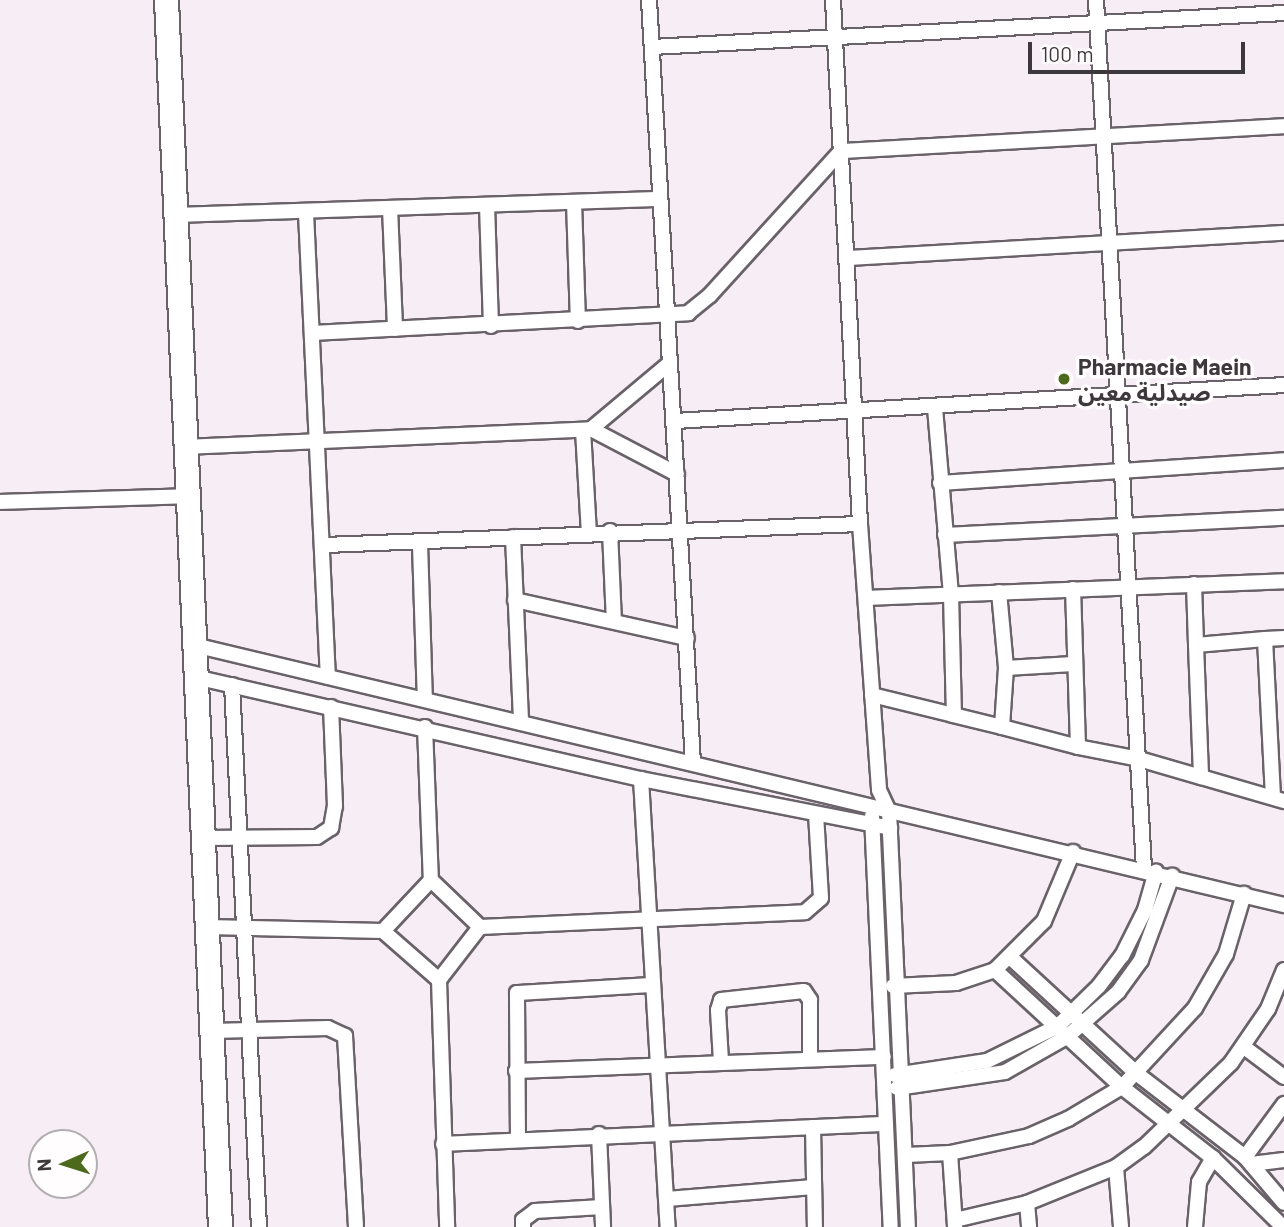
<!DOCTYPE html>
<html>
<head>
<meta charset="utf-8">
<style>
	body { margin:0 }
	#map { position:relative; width:1284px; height:1227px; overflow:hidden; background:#f6edf5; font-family:Barlow,"Noto Sans Arabic",sans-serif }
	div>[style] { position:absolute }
	.roads { filter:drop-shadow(2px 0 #6a6269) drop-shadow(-2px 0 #6a6269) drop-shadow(0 2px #6a6269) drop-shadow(0 -2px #6a6269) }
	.street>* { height:14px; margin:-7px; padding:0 7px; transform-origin:7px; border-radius:7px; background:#fff }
	.primary>* { height:23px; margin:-11.5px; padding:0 11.5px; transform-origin:11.5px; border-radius:11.5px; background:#fff }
	.dots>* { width:19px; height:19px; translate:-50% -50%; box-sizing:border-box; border:4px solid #fffdfe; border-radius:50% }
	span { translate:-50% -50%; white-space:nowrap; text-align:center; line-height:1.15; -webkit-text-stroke:7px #fffdfe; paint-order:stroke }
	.poi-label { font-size:23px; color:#3c383b; font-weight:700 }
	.left { translate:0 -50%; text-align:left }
	.north { position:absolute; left:28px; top:1129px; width:70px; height:70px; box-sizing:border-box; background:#fffdfe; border:2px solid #b1aeb0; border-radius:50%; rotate:267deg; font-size:19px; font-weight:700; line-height:28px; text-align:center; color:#3c383b }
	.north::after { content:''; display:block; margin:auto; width:24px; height:32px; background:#4c691c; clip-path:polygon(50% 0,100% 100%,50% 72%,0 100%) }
	.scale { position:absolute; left:1028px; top:42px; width:217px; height:32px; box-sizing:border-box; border:4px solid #3c383b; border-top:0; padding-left:9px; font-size:21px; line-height:24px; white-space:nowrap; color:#3c383b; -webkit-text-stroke:5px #fffdfe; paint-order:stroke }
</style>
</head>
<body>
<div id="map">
	<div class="roads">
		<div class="street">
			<i style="left:649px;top:0;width:764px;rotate:86.7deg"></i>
			<i style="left:833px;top:0;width:525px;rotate:87.05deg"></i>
			<i style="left:860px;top:524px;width:267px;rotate:85.9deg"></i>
			<i style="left:879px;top:790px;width:23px;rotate:65deg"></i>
			<i style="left:889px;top:811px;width:416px;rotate:87.4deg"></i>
			<i style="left:1096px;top:0;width:870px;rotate:86.84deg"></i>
			<i style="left:652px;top:47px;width:633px;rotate:-3.08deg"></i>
			<i style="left:574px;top:202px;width:119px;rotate:88.1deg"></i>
			<i style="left:487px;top:205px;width:121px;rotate:88.1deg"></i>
			<i style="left:390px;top:208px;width:121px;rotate:87.6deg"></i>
			<i style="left:306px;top:213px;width:464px;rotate:87.3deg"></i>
			<i style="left:175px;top:215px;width:482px;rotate:-1.9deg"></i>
			<i style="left:847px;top:258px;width:438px;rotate:-3.3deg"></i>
			<i style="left:312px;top:333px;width:377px;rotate:-3deg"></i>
			<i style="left:688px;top:313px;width:28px;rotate:-39deg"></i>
			<i style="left:710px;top:295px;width:195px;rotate:-47.7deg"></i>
			<i style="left:841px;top:151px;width:444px;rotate:-3.2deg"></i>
			<i style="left:935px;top:408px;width:187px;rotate:85.1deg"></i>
			<i style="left:951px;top:594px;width:121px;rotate:88.6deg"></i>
			<i style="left:675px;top:421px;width:610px;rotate:-3.38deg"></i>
			<i style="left:591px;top:429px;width:103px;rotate:-39.9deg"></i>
			<i style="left:583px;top:430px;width:103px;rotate:86.7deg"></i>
			<i style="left:185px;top:447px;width:406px;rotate:-2.5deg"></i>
			<i style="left:591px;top:429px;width:97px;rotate:27.6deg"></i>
			<i style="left:940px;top:483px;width:345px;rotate:-3.8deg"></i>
			<i style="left:0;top:502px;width:187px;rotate:-1.8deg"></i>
			<i style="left:610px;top:531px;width:90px;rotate:87.5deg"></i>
			<i style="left:945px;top:535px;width:339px;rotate:-2.9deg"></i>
			<i style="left:513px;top:537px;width:186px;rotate:87.5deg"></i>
			<i style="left:420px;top:544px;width:155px;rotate:88.2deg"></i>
			<i style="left:325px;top:545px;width:535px;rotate:-2.25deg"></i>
			<i style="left:1194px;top:584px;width:61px;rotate:88.1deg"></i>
			<i style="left:1196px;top:645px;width:69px;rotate:-5deg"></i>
			<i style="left:999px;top:592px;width:76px;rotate:84.7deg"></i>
			<i style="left:1006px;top:668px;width:59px;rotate:93.9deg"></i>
			<i style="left:1002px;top:727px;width:79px;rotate:14.7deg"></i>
			<i style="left:1078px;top:747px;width:158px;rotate:-91.8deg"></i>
			<i style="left:866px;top:598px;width:418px;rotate:-2.3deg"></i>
			<i style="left:515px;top:600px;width:176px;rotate:12.5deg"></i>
			<i style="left:194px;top:645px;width:1121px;rotate:13.42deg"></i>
			<i style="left:1196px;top:645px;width:132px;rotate:87.8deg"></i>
			<i style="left:1006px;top:668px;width:67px;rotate:-3.4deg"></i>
			<i style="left:195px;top:677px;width:458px;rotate:12.9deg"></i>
			<i style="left:641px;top:779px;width:254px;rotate:11.1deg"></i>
			<i style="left:232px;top:685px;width:543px;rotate:87.15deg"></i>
			<i style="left:872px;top:695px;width:134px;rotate:13.8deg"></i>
			<i style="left:425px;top:727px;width:153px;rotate:87.8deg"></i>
			<i style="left:1078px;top:747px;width:62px;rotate:11.1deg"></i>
			<i style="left:1139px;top:759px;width:151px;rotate:16.2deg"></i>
			<i style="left:641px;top:779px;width:449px;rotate:86.6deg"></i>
			<i style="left:1273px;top:797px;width:158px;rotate:-92.9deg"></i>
			<i style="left:1265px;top:639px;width:19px;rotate:-3deg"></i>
			<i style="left:872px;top:816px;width:411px;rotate:87.4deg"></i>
			<i style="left:205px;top:838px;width:112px;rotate:-0.5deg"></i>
			<i style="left:317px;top:837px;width:17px;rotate:-33deg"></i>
			<i style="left:331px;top:828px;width:22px;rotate:-80deg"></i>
			<i style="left:335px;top:806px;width:99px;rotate:-92.3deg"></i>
			<i style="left:207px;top:927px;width:176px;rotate:1.3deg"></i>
			<i style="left:383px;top:931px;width:74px;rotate:41.2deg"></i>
			<i style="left:439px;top:980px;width:67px;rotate:-52.3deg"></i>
			<i style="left:383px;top:931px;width:70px;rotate:-46.7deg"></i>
			<i style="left:431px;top:880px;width:68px;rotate:43.8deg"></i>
			<i style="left:480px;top:927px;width:325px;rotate:-2.6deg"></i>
			<i style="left:805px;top:912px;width:21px;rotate:-41deg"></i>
			<i style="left:821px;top:898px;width:83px;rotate:-93.4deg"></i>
			<i style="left:1010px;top:957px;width:171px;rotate:42.6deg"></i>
			<i style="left:1136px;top:1073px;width:138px;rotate:37.6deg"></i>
			<i style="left:1245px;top:1157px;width:60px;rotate:49.7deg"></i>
			<i style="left:995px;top:970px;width:173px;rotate:42.7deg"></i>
			<i style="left:1122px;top:1087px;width:115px;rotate:38deg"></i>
			<i style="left:1213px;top:1158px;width:98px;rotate:44.6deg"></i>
			<i style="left:439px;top:980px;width:247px;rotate:88.1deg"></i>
			<i style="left:893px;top:986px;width:63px;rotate:-2.7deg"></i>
			<i style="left:956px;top:983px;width:41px;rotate:-18.4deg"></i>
			<i style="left:995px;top:970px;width:69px;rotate:-45deg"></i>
			<i style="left:1044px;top:921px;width:75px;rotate:-67.2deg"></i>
			<i style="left:212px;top:1031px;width:116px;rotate:-1.5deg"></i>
			<i style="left:328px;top:1028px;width:19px;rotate:25deg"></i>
			<i style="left:345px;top:1036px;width:191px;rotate:86.7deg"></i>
			<i style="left:1244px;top:1047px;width:50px;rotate:36.9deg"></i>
			<i style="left:721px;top:1061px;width:51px;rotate:-93.4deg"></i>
			<i style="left:718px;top:1010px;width:10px;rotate:-73deg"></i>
			<i style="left:721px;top:1000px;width:83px;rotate:-6.2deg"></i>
			<i style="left:804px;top:991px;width:11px;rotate:56deg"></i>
			<i style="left:810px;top:1000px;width:57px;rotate:90deg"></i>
			<i style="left:516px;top:1071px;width:368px;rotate:-2.2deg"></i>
			<i style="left:895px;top:1075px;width:93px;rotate:-8.7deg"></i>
			<i style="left:987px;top:1061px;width:79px;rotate:-26.2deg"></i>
			<i style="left:1058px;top:1026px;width:57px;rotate:-44.3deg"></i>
			<i style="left:1099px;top:986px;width:38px;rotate:-53deg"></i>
			<i style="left:1122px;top:956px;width:51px;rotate:-63.4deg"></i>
			<i style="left:1145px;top:910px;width:40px;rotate:-74deg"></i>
			<i style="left:897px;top:1088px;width:109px;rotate:-8.4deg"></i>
			<i style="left:1005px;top:1072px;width:73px;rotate:-29.7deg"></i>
			<i style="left:1068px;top:1036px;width:67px;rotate:-41.3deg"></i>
			<i style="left:1118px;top:992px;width:39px;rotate:-54deg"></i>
			<i style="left:1141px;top:960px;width:90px;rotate:-69.7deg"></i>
			<i style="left:813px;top:1127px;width:100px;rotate:88.9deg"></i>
			<i style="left:599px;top:1134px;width:93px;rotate:87.5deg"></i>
			<i style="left:518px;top:1140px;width:147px;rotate:-90.4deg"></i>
			<i style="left:517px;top:993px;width:135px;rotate:-3.4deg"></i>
			<i style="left:443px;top:1144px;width:443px;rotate:-2.6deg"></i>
			<i style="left:950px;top:1153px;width:74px;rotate:86.1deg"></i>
			<i style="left:906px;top:1155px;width:44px;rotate:-2.6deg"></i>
			<i style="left:950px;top:1153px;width:81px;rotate:-12.1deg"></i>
			<i style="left:1029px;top:1136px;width:43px;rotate:-23.6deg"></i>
			<i style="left:1068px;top:1119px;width:63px;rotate:-30.7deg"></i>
			<i style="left:1122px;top:1087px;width:108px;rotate:-47.3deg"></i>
			<i style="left:1195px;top:1008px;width:62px;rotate:-60.1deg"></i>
			<i style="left:1226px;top:954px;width:63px;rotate:-73.3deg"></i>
			<i style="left:1245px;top:1157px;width:66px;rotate:-53.7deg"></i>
			<i style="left:1251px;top:1164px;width:33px;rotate:-7deg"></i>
			<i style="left:1116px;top:1167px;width:60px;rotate:85.2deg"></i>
			<i style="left:667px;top:1199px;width:147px;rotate:-4.7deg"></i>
			<i style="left:1027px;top:1203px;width:24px;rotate:85deg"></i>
			<i style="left:955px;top:1220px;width:74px;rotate:-13.3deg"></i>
			<i style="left:1027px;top:1203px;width:96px;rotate:-22deg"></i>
			<i style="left:1116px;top:1167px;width:34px;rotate:-36deg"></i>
			<i style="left:1144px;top:1147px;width:121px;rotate:-44deg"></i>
			<i style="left:1231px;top:1063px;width:65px;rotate:-55.6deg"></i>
			<i style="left:1268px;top:1009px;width:42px;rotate:-67.7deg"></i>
			<i style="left:523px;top:1227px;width:7px;rotate:-90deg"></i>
			<i style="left:523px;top:1220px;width:15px;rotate:-37deg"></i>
			<i style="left:535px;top:1211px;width:67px;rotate:-3.4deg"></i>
			<i style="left:1195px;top:1227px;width:45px;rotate:-84.9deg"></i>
			<i style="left:1199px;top:1182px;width:28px;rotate:-60deg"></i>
		</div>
		<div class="primary">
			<i style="left:166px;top:0;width:1228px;rotate:87.48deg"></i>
		</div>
	</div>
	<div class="dots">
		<i style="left:1064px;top:379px;background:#4c691c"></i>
	</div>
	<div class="poi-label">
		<span class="left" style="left:1078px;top:379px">Pharmacie Maein<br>صيدلية معين</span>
	</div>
	<div class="north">N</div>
	<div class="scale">100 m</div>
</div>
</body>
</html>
